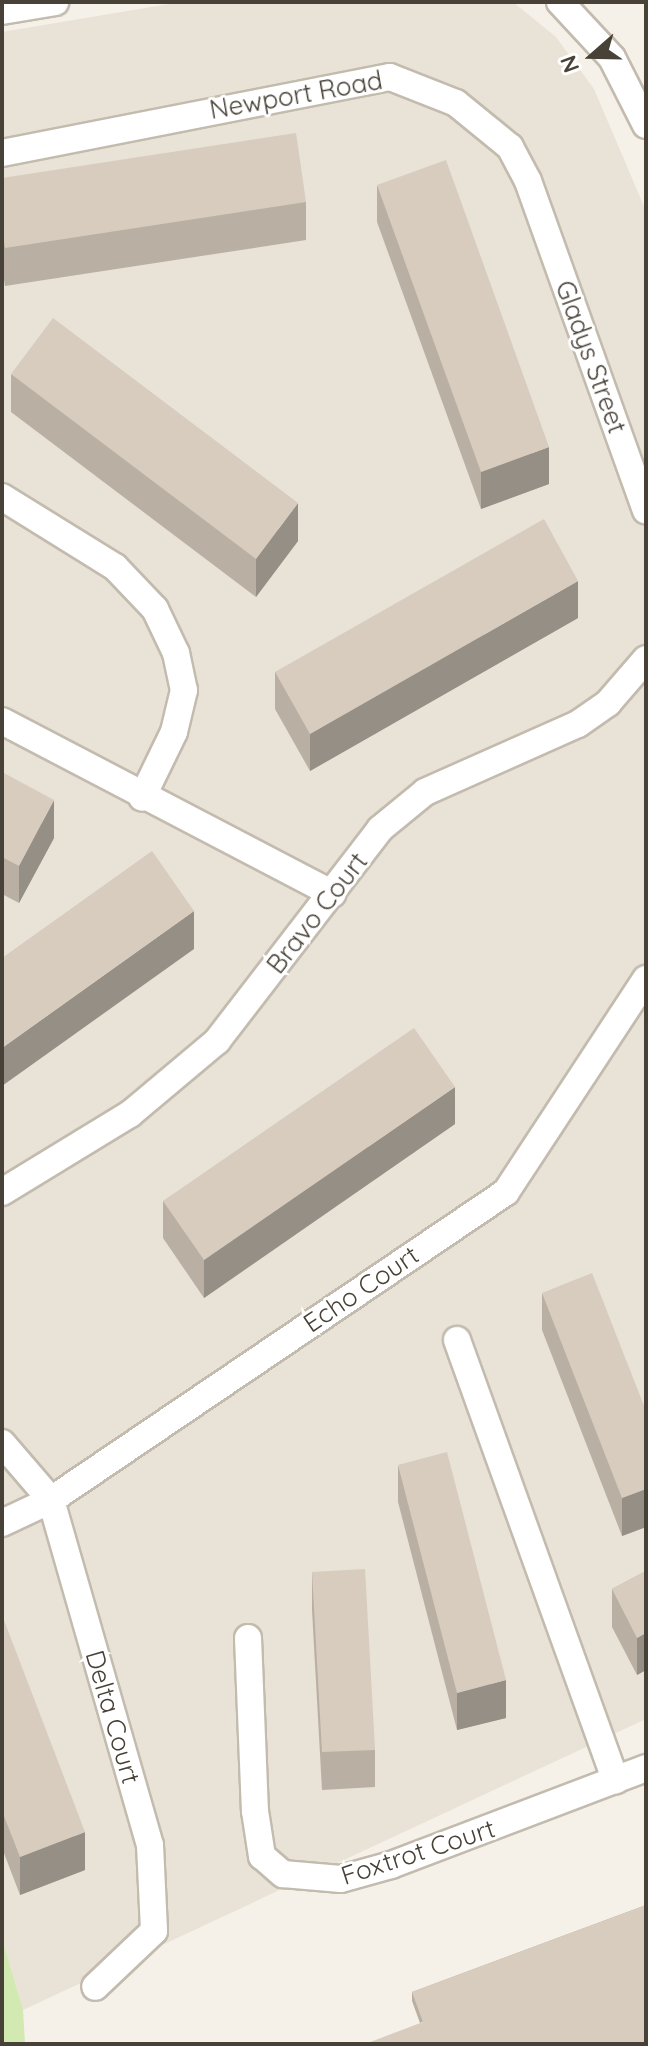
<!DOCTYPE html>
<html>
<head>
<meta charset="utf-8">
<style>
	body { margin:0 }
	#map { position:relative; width:648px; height:2046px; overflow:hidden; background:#f5f1e9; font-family:Quicksand,sans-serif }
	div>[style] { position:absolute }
	.residential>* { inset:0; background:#e9e2d7 }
	.green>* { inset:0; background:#d2e9b1 }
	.roads { filter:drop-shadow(2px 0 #c3bbae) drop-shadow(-2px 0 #c3bbae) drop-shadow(0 2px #c3bbae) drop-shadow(0 -2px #c3bbae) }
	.minor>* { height:26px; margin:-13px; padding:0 13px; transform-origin:13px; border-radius:13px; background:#fff }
	.wall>* { inset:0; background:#b9afa3 }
	.shaded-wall>* { inset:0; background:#968f85 }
	.building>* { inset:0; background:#d7ccbe }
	span { translate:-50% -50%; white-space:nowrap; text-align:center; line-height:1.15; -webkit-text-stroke:6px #fff; paint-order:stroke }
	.street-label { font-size:26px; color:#484137 }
	.frame { position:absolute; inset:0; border:4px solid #484137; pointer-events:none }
	.north { position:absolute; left:552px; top:16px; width:80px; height:80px; -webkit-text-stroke:6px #fff; paint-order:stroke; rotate:250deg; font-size:22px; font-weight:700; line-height:32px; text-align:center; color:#484137 }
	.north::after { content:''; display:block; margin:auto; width:28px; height:36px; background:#484137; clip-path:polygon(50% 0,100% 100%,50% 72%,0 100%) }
</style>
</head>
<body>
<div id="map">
	<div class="residential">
		<i style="clip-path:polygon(181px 2px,513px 2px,556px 37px,594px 89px,646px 211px,646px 1719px,23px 2010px,2px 1938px,2px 32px)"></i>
	</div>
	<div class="green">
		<i style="clip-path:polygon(2px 1938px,23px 2010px,25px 2044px,2px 2044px)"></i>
	</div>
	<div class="roads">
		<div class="minor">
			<i style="left:560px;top:2px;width:76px;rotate:47.1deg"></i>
			<i style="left:612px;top:58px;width:75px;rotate:63.1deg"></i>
			<i style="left:2px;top:11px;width:54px;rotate:-9.6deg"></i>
			<i style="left:2px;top:153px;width:395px;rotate:-11.1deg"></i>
			<i style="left:390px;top:77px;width:71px;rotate:21.5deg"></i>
			<i style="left:456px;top:103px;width:70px;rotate:39.2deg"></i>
			<i style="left:510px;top:147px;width:38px;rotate:62deg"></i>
			<i style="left:528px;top:181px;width:350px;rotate:70.3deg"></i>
			<i style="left:2px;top:497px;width:133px;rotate:31.8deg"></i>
			<i style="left:115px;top:567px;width:58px;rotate:46.4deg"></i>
			<i style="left:155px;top:609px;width:49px;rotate:64.5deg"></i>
			<i style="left:176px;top:653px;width:38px;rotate:78deg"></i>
			<i style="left:184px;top:690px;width:43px;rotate:103.4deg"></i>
			<i style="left:174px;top:732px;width:73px;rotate:115.9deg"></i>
			<i style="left:2px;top:721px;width:373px;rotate:27.6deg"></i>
			<i style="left:2px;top:1192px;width:150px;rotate:-31.4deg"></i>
			<i style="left:130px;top:1114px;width:114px;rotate:-40deg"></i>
			<i style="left:217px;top:1041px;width:267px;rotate:-52.4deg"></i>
			<i style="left:380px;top:829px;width:58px;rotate:-39.4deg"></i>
			<i style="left:425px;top:792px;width:167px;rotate:-24deg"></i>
			<i style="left:578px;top:724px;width:37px;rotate:-35deg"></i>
			<i style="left:608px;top:703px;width:58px;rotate:-49.2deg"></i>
			<i style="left:457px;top:1340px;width:468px;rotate:70.2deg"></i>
			<i style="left:2px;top:1443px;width:75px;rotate:49.3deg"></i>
			<i style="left:51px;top:1500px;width:359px;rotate:74deg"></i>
			<i style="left:150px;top:1845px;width:86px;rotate:87.3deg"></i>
			<i style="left:154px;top:1931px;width:81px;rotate:136.5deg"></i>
			<i style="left:2px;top:1523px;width:54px;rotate:-25.1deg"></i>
			<i style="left:51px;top:1500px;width:549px;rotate:-34.09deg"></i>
			<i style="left:506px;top:1192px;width:255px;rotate:-56.7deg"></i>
			<i style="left:248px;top:1638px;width:173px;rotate:87.7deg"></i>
			<i style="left:255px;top:1811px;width:46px;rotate:81.2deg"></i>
			<i style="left:262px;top:1856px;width:28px;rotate:41deg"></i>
			<i style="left:283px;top:1874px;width:58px;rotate:4.9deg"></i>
			<i style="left:341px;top:1879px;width:52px;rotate:-15.6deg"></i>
			<i style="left:391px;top:1865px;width:273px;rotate:-20.8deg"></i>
		</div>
	</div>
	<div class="wall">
		<i style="clip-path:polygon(2px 178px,306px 202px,306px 240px,5px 286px,2px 268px)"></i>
		<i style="clip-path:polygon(377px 185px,549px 484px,481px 509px,377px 222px)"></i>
		<i style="clip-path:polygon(11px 374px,298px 541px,256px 597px,11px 412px)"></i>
		<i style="clip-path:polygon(578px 618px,310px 771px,275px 709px,275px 672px)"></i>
		<i style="clip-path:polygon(2px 772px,54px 838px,19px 903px,2px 894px)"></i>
		<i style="clip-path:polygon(455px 1124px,204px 1298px,163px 1238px,163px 1201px)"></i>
		<i style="clip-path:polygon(542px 1293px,646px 1411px,646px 1527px,622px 1536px,542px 1330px)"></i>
		<i style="clip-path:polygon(398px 1465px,506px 1718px,457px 1730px,398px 1502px)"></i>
		<i style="clip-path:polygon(646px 1571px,646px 1670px,637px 1675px,612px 1627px,612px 1589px)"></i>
		<i style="clip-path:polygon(312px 1572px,375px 1750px,375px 1787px,322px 1790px,312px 1610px)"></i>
		<i style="clip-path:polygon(2px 1615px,85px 1870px,20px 1895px,2px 1848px)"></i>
		<i style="clip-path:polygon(646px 1905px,420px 2023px,412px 2001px,412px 1992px)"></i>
	</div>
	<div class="shaded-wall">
		<i style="clip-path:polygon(549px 447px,549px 484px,481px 509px,481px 472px)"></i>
		<i style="clip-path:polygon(298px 503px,298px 541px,256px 597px,256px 559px)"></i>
		<i style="clip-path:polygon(578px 581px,578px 618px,310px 771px,310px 734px)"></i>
		<i style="clip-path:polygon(54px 800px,54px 838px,19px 903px,19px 866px)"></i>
		<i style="clip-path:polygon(194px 911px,194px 949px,2px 1086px,2px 1048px)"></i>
		<i style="clip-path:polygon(455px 1087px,455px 1124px,204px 1298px,204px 1260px)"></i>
		<i style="clip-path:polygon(646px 1489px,646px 1527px,622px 1536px,622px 1498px)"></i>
		<i style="clip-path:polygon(646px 1633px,646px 1670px,637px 1675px,637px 1638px)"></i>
		<i style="clip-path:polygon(506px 1680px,506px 1718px,457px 1730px,457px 1693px)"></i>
		<i style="clip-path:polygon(85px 1832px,85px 1870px,20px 1895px,20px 1857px)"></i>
	</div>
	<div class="building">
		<i style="clip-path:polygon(296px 133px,306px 202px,5px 248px,2px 230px,2px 178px)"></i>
		<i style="clip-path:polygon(446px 160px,549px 447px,481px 472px,377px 185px)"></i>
		<i style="clip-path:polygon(53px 318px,298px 503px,256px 559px,11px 374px)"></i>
		<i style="clip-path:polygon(544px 519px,578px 581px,310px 734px,275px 672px)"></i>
		<i style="clip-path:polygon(2px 772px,54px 800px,19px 866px,2px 857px)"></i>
		<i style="clip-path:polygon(152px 851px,194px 911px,2px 1048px,2px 958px)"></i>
		<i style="clip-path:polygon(414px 1028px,455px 1087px,204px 1260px,163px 1201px)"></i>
		<i style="clip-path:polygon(592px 1273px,646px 1411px,646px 1489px,622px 1498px,542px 1293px)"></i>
		<i style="clip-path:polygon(447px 1452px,506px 1680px,457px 1693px,398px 1465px)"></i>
		<i style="clip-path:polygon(365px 1569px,375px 1750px,322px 1752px,312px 1572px)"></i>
		<i style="clip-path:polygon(646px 1571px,646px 1633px,637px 1638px,612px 1589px)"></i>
		<i style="clip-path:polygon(2px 1615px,85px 1832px,20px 1857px,2px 1811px)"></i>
		<i style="clip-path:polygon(646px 1905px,646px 2044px,365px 2044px,423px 2022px,412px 1992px)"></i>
	</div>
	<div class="street-label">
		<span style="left:296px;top:95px;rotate:-10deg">Newport Road</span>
		<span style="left:591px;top:357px;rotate:70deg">Gladys Street</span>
		<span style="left:317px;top:913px;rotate:-52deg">Bravo Court</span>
		<span style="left:361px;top:1289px;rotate:-34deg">Echo Court</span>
		<span style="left:113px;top:1717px;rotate:74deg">Delta Court</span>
		<span style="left:418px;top:1852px;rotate:-18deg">Foxtrot Court</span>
	</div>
	<div class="frame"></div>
	<div class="north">N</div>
</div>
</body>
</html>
